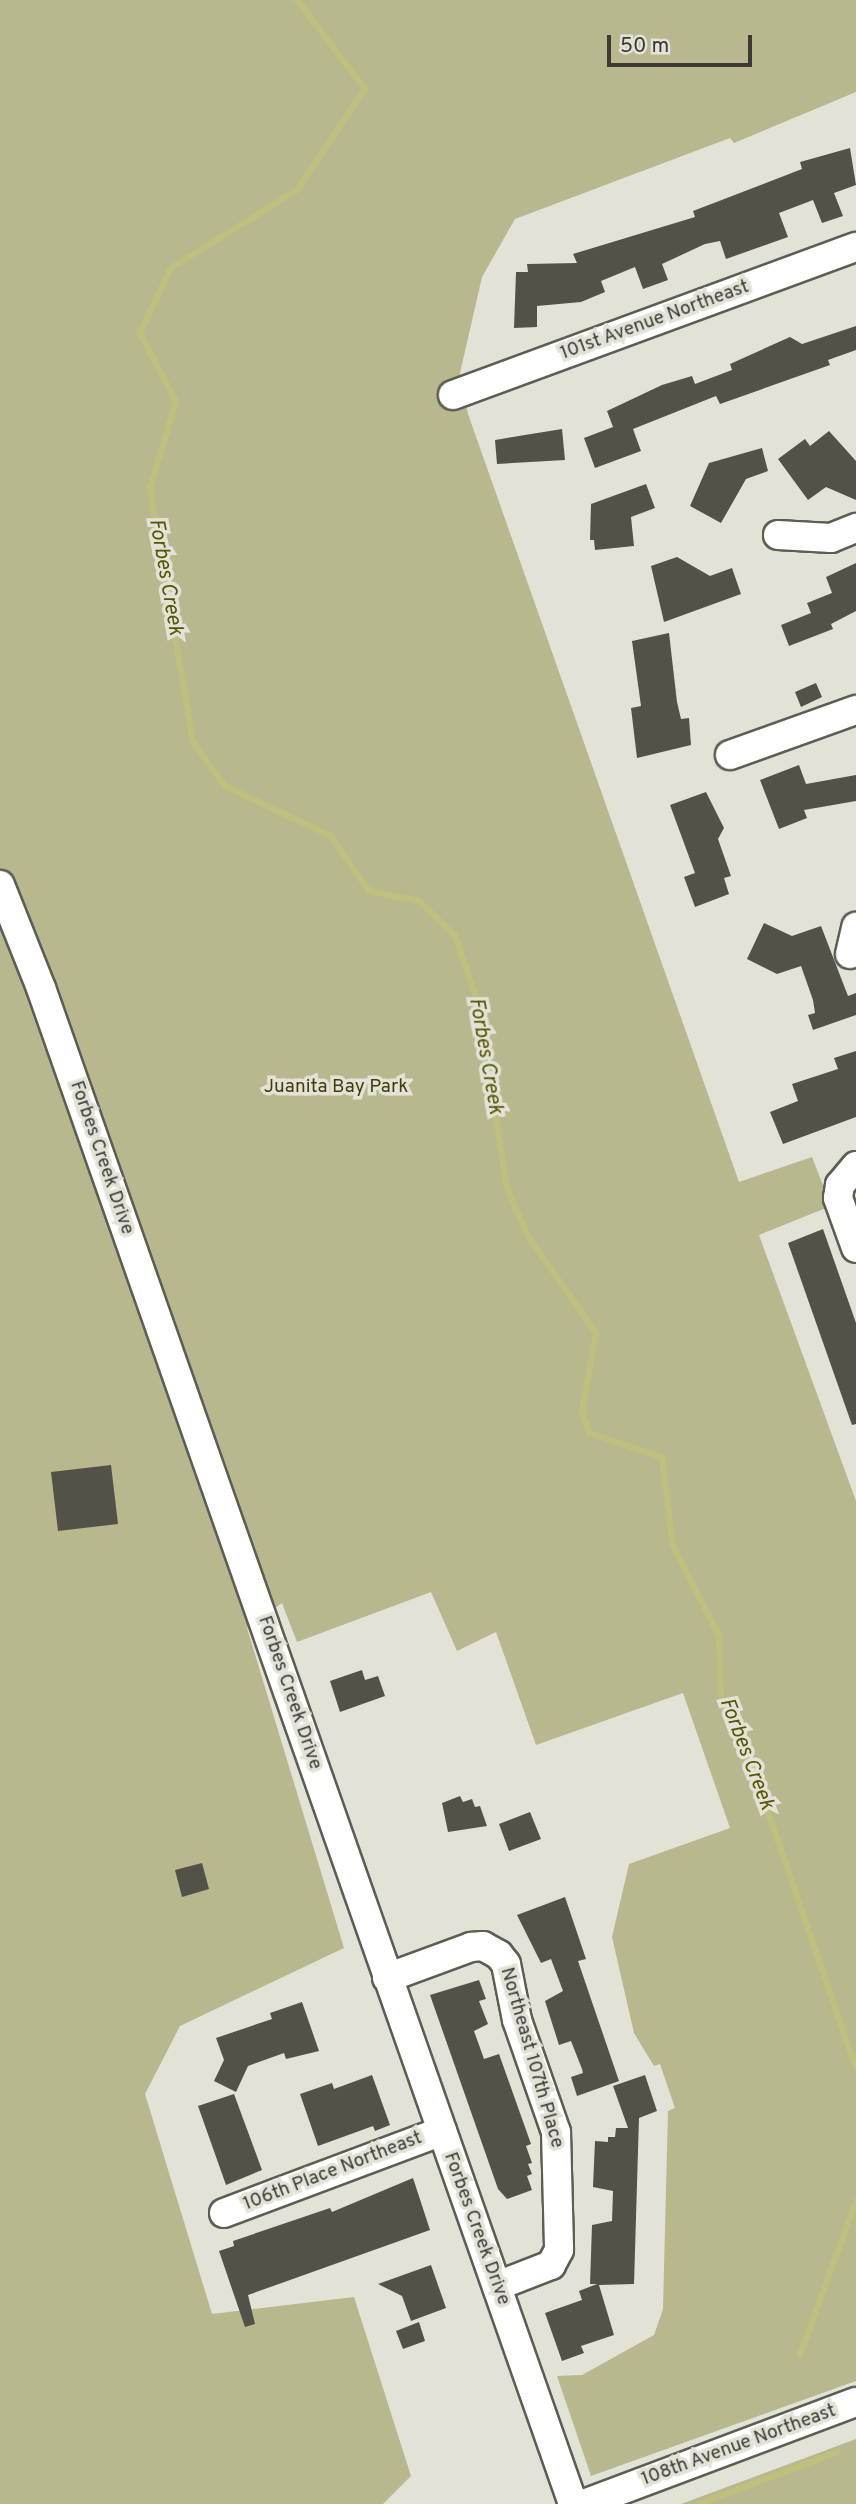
<!DOCTYPE html>
<html>
<head>
<meta charset="utf-8">
<style>
	body { margin:0 }
	#map { position:relative; width:856px; height:2504px; overflow:hidden; background:#e2e2d7; font-family:Overpass,sans-serif }
	div>[style] { position:absolute }
	.green>* { inset:0; background:#b8b88f }
	.stream>* { height:6px; margin:-3px; padding:0 3px; transform-origin:3px; border-radius:3px; background:#c0c07e }
	.building>* { inset:0; background:#525249 }
	.roads { filter:drop-shadow(2px 0 #5d5d54) drop-shadow(-2px 0 #5d5d54) drop-shadow(0 2px #5d5d54) drop-shadow(0 -2px #5d5d54) }
	.minor>* { height:28px; margin:-14px; padding:0 14px; transform-origin:14px; border-radius:14px; background:#fff }
	span { translate:-50% -50%; white-space:nowrap; text-align:center; line-height:1.15; -webkit-text-stroke:7px #e2e2d7; paint-order:stroke }
	.street-label { font-size:19px; color:#3b3b36 }
	.park-label { font-size:19px; color:#3f3d08 }
	.water-label { font-size:21px; color:#575502; font-style:italic }
	.scale { position:absolute; left:607px; top:35px; width:145px; height:32px; box-sizing:border-box; border:4px solid #3b3b36; border-top:0; padding-left:9px; font-size:21px; line-height:24px; white-space:nowrap; color:#3b3b36; -webkit-text-stroke:5px #e2e2d7; paint-order:stroke }
</style>
</head>
<body>
<div id="map">
	<div class="green">
		<i style="clip-path:polygon(0 0,856px 0,856px 92px,734px 143px,730px 138px,515px 219px,482px 277px,460px 373px,468px 414px,739px 1182px,812px 1157px,831px 1206px,759px 1235px,856px 1501px,856px 2381px,591px 2476px,557px 2376px,582px 2375px,654px 2335px,663px 2309px,668px 2111px,675px 2108px,660px 2064px,654px 2066px,634px 2033px,612px 1937px,629px 1864px,730px 1828px,683px 1693px,536px 1745px,496px 1632px,457px 1651px,431px 1592px,297px 1642px,282px 1603px,247px 1628px,344px 1948px,180px 2026px,145px 2094px,212px 2314px,354px 2297px,411px 2476px,383px 2504px,0 2504px)"></i>
		<i style="clip-path:polygon(856px 2439px,856px 2504px,681px 2504px)"></i>
	</div>
	<div class="stream">
		<i style="left:297px;top:0;width:112px;rotate:52.6deg"></i>
		<i style="left:365px;top:89px;width:122px;rotate:124deg"></i>
		<i style="left:297px;top:190px;width:148px;rotate:148.2deg"></i>
		<i style="left:171px;top:268px;width:72px;rotate:115.5deg"></i>
		<i style="left:140px;top:333px;width:78px;rotate:62.4deg"></i>
		<i style="left:176px;top:402px;width:90px;rotate:106.8deg"></i>
		<i style="left:150px;top:488px;width:258px;rotate:80.4deg"></i>
		<i style="left:193px;top:742px;width:54px;rotate:54deg"></i>
		<i style="left:225px;top:786px;width:117px;rotate:25.3deg"></i>
		<i style="left:331px;top:836px;width:67px;rotate:55.4deg"></i>
		<i style="left:369px;top:891px;width:51px;rotate:11.3deg"></i>
		<i style="left:419px;top:901px;width:50px;rotate:44.2deg"></i>
		<i style="left:455px;top:936px;width:77px;rotate:71.1deg"></i>
		<i style="left:480px;top:1009px;width:182px;rotate:81.5deg"></i>
		<i style="left:507px;top:1189px;width:51px;rotate:65.9deg"></i>
		<i style="left:528px;top:1236px;width:118px;rotate:55deg"></i>
		<i style="left:596px;top:1333px;width:79px;rotate:100.2deg"></i>
		<i style="left:582px;top:1411px;width:23px;rotate:72deg"></i>
		<i style="left:589px;top:1433px;width:77px;rotate:18.2deg"></i>
		<i style="left:662px;top:1457px;width:90px;rotate:83deg"></i>
		<i style="left:673px;top:1546px;width:101px;rotate:62.9deg"></i>
		<i style="left:719px;top:1636px;width:64px;rotate:88.2deg"></i>
		<i style="left:721px;top:1700px;width:67px;rotate:64.2deg"></i>
		<i style="left:750px;top:1760px;width:326px;rotate:71deg"></i>
		<i style="left:800px;top:2355px;width:164px;rotate:-70deg"></i>
		<i style="left:699px;top:2504px;width:148px;rotate:-20.5deg"></i>
	</div>
	<div class="building">
		<i style="clip-path:polygon(850px 148px,856px 185px,834px 193px,843px 216px,822px 223px,813px 200px,779px 213px,788px 237px,726px 259px,720px 241px,705px 244px,662px 264px,668px 280px,643px 289px,635px 267px,601px 281px,605px 292px,581px 302px,537px 306px,537px 327px,514px 328px,516px 272px,528px 272px,527px 264px,577px 263px,573px 254px,695px 217px,693px 211px,802px 169px,800px 162px)"></i>
		<i style="clip-path:polygon(856px 326px,856px 350px,828px 360px,830px 365px,720px 404px,716px 396px,633px 429px,641px 451px,595px 468px,584px 438px,613px 427px,607px 411px,662px 385px,692px 376px,695px 384px,732px 370px,730px 364px,790px 337px,802px 344px)"></i>
		<i style="clip-path:polygon(562px 429px,565px 460px,497px 464px,495px 440px)"></i>
		<i style="clip-path:polygon(829px 431px,856px 461px,856px 500px,826px 487px,808px 500px,778px 459px,805px 439px,810px 446px)"></i>
		<i style="clip-path:polygon(762px 448px,768px 471px,746px 479px,721px 523px,690px 506px,709px 463px)"></i>
		<i style="clip-path:polygon(646px 484px,655px 508px,631px 517px,634px 546px,595px 550px,594px 540px,590px 540px,591px 504px)"></i>
		<i style="clip-path:polygon(677px 557px,710px 576px,732px 568px,741px 594px,664px 622px,651px 566px)"></i>
		<i style="clip-path:polygon(856px 563px,856px 611px,831px 624px,833px 629px,789px 646px,781px 625px,811px 613px,807px 603px,832px 593px,826px 577px)"></i>
		<i style="clip-path:polygon(669px 633px,677px 702px,681px 719px,689px 718px,691px 745px,637px 758px,631px 708px,641px 706px,632px 641px)"></i>
		<i style="clip-path:polygon(816px 683px,822px 697px,801px 707px,795px 692px)"></i>
		<i style="clip-path:polygon(799px 765px,806px 784px,856px 775px,856px 801px,804px 810px,807px 818px,779px 829px,760px 780px)"></i>
		<i style="clip-path:polygon(706px 792px,724px 828px,718px 839px,731px 876px,724px 878px,729px 894px,695px 907px,684px 877px,695px 873px,670px 805px)"></i>
		<i style="clip-path:polygon(764px 923px,792px 936px,821px 926px,848px 996px,856px 993px,856px 1015px,813px 1030px,808px 1015px,815px 1013px,813px 1000px,801px 966px,777px 974px,747px 959px)"></i>
		<i style="clip-path:polygon(856px 1051px,856px 1117px,783px 1144px,770px 1112px,798px 1101px,792px 1084px,838px 1069px,834px 1058px)"></i>
		<i style="clip-path:polygon(823px 1229px,856px 1323px,856px 1424px,852px 1425px,788px 1243px)"></i>
		<i style="clip-path:polygon(111px 1465px,118px 1524px,58px 1531px,51px 1472px)"></i>
		<i style="clip-path:polygon(362px 1670px,365px 1680px,378px 1676px,385px 1696px,340px 1712px,330px 1681px)"></i>
		<i style="clip-path:polygon(460px 1796px,463px 1802px,472px 1799px,475px 1807px,480px 1806px,487px 1826px,448px 1832px,442px 1803px)"></i>
		<i style="clip-path:polygon(530px 1812px,541px 1839px,509px 1851px,499px 1824px)"></i>
		<i style="clip-path:polygon(202px 1863px,209px 1889px,182px 1897px,175px 1870px)"></i>
		<i style="clip-path:polygon(565px 1897px,586px 1959px,578px 1961px,619px 2081px,577px 2096px,571px 2077px,583px 2073px,582px 2069px,571px 2041px,559px 2045px,545px 2001px,563px 1991px,551px 1959px,541px 1963px,517px 1915px)"></i>
		<i style="clip-path:polygon(479px 1980px,486px 1999px,479px 2001px,488px 2024px,474px 2031px,484px 2059px,499px 2054px,531px 2144px,526px 2146px,532px 2163px,528px 2164px,532px 2174px,527px 2176px,532px 2190px,507px 2199px,498px 2189px,430px 1995px)"></i>
		<i style="clip-path:polygon(302px 2002px,319px 2051px,286px 2059px,284px 2053px,248px 2066px,236px 2092px,214px 2081px,224px 2060px,216px 2038px,272px 2019px,270px 2013px)"></i>
		<i style="clip-path:polygon(372px 2075px,390px 2125px,375px 2131px,373px 2126px,318px 2146px,300px 2094px,332px 2083px,334px 2089px)"></i>
		<i style="clip-path:polygon(645px 2075px,657px 2111px,639px 2118px,634px 2284px,599px 2285px,614px 2335px,581px 2346px,584px 2353px,562px 2361px,545px 2313px,582px 2300px,579px 2291px,597px 2284px,590px 2284px,592px 2225px,612px 2221px,613px 2191px,593px 2187px,595px 2141px,608px 2142px,608px 2137px,615px 2137px,616px 2128px,628px 2128px,613px 2086px)"></i>
		<i style="clip-path:polygon(234px 2094px,262px 2170px,226px 2185px,198px 2106px)"></i>
		<i style="clip-path:polygon(413px 2178px,430px 2230px,248px 2295px,255px 2324px,245px 2327px,219px 2251px,234px 2246px,233px 2241px,330px 2208px,332px 2212px)"></i>
		<i style="clip-path:polygon(431px 2265px,446px 2308px,411px 2321px,402px 2296px,378px 2284px)"></i>
		<i style="clip-path:polygon(419px 2322px,425px 2341px,403px 2349px,396px 2331px)"></i>
	</div>
	<div class="roads">
		<div class="minor">
			<i style="left:453px;top:395px;width:429px;rotate:-20.2deg"></i>
			<i style="left:778px;top:535px;width:53px;rotate:3.2deg"></i>
			<i style="left:831px;top:538px;width:27px;rotate:-22deg"></i>
			<i style="left:730px;top:755px;width:134px;rotate:-19.7deg"></i>
			<i style="left:0;top:885px;width:111px;rotate:68.3deg"></i>
			<i style="left:41px;top:988px;width:1607px;rotate:70.66deg"></i>
			<i style="left:850px;top:954px;width:28px;rotate:-77deg"></i>
			<i style="left:856px;top:1166px;width:25px;rotate:130deg"></i>
			<i style="left:840px;top:1185px;width:13px;rotate:99deg"></i>
			<i style="left:838px;top:1198px;width:53px;rotate:70.2deg"></i>
			<i style="left:387px;top:1978px;width:90px;rotate:-20.3deg"></i>
			<i style="left:471px;top:1947px;width:12px;rotate:-5deg"></i>
			<i style="left:483px;top:1946px;width:18px;rotate:29deg"></i>
			<i style="left:499px;top:1955px;width:11px;rotate:52deg"></i>
			<i style="left:506px;top:1964px;width:57px;rotate:78.9deg"></i>
			<i style="left:517px;top:2020px;width:119px;rotate:70.8deg"></i>
			<i style="left:556px;top:2132px;width:118px;rotate:88.5deg"></i>
			<i style="left:559px;top:2250px;width:17px;rotate:118deg"></i>
			<i style="left:551px;top:2265px;width:58px;rotate:158.7deg"></i>
			<i style="left:224px;top:2213px;width:233px;rotate:-20.6deg"></i>
			<i style="left:584px;top:2504px;width:290px;rotate:-20.6deg"></i>
		</div>
	</div>
	<div class="street-label">
		<span style="left:655px;top:321px;rotate:-20deg">101st Avenue Northeast</span>
		<span style="left:101px;top:1158px;rotate:71deg">Forbes Creek Drive</span>
		<span style="left:289px;top:1693px;rotate:71deg">Forbes Creek Drive</span>
		<span style="left:531px;top:2058px;rotate:74deg">Northeast 107th Place</span>
		<span style="left:333px;top:2172px;rotate:-21deg">106th Place Northeast</span>
		<span style="left:476px;top:2229px;rotate:70deg">Forbes Creek Drive</span>
		<span style="left:739px;top:2446px;rotate:-20deg">108th Avenue Northeast</span>
	</div>
	<div class="park-label">
		<span style="left:336px;top:1088px">Juanita Bay Park</span>
	</div>
	<div class="water-label">
		<span style="left:165px;top:577px;rotate:80deg">Forbes Creek</span>
		<span style="left:485px;top:1056px;rotate:80deg">Forbes Creek</span>
		<span style="left:746px;top:1754px;rotate:69deg">Forbes Creek</span>
	</div>
	<div class="scale">50 m</div>
</div>
</body>
</html>
